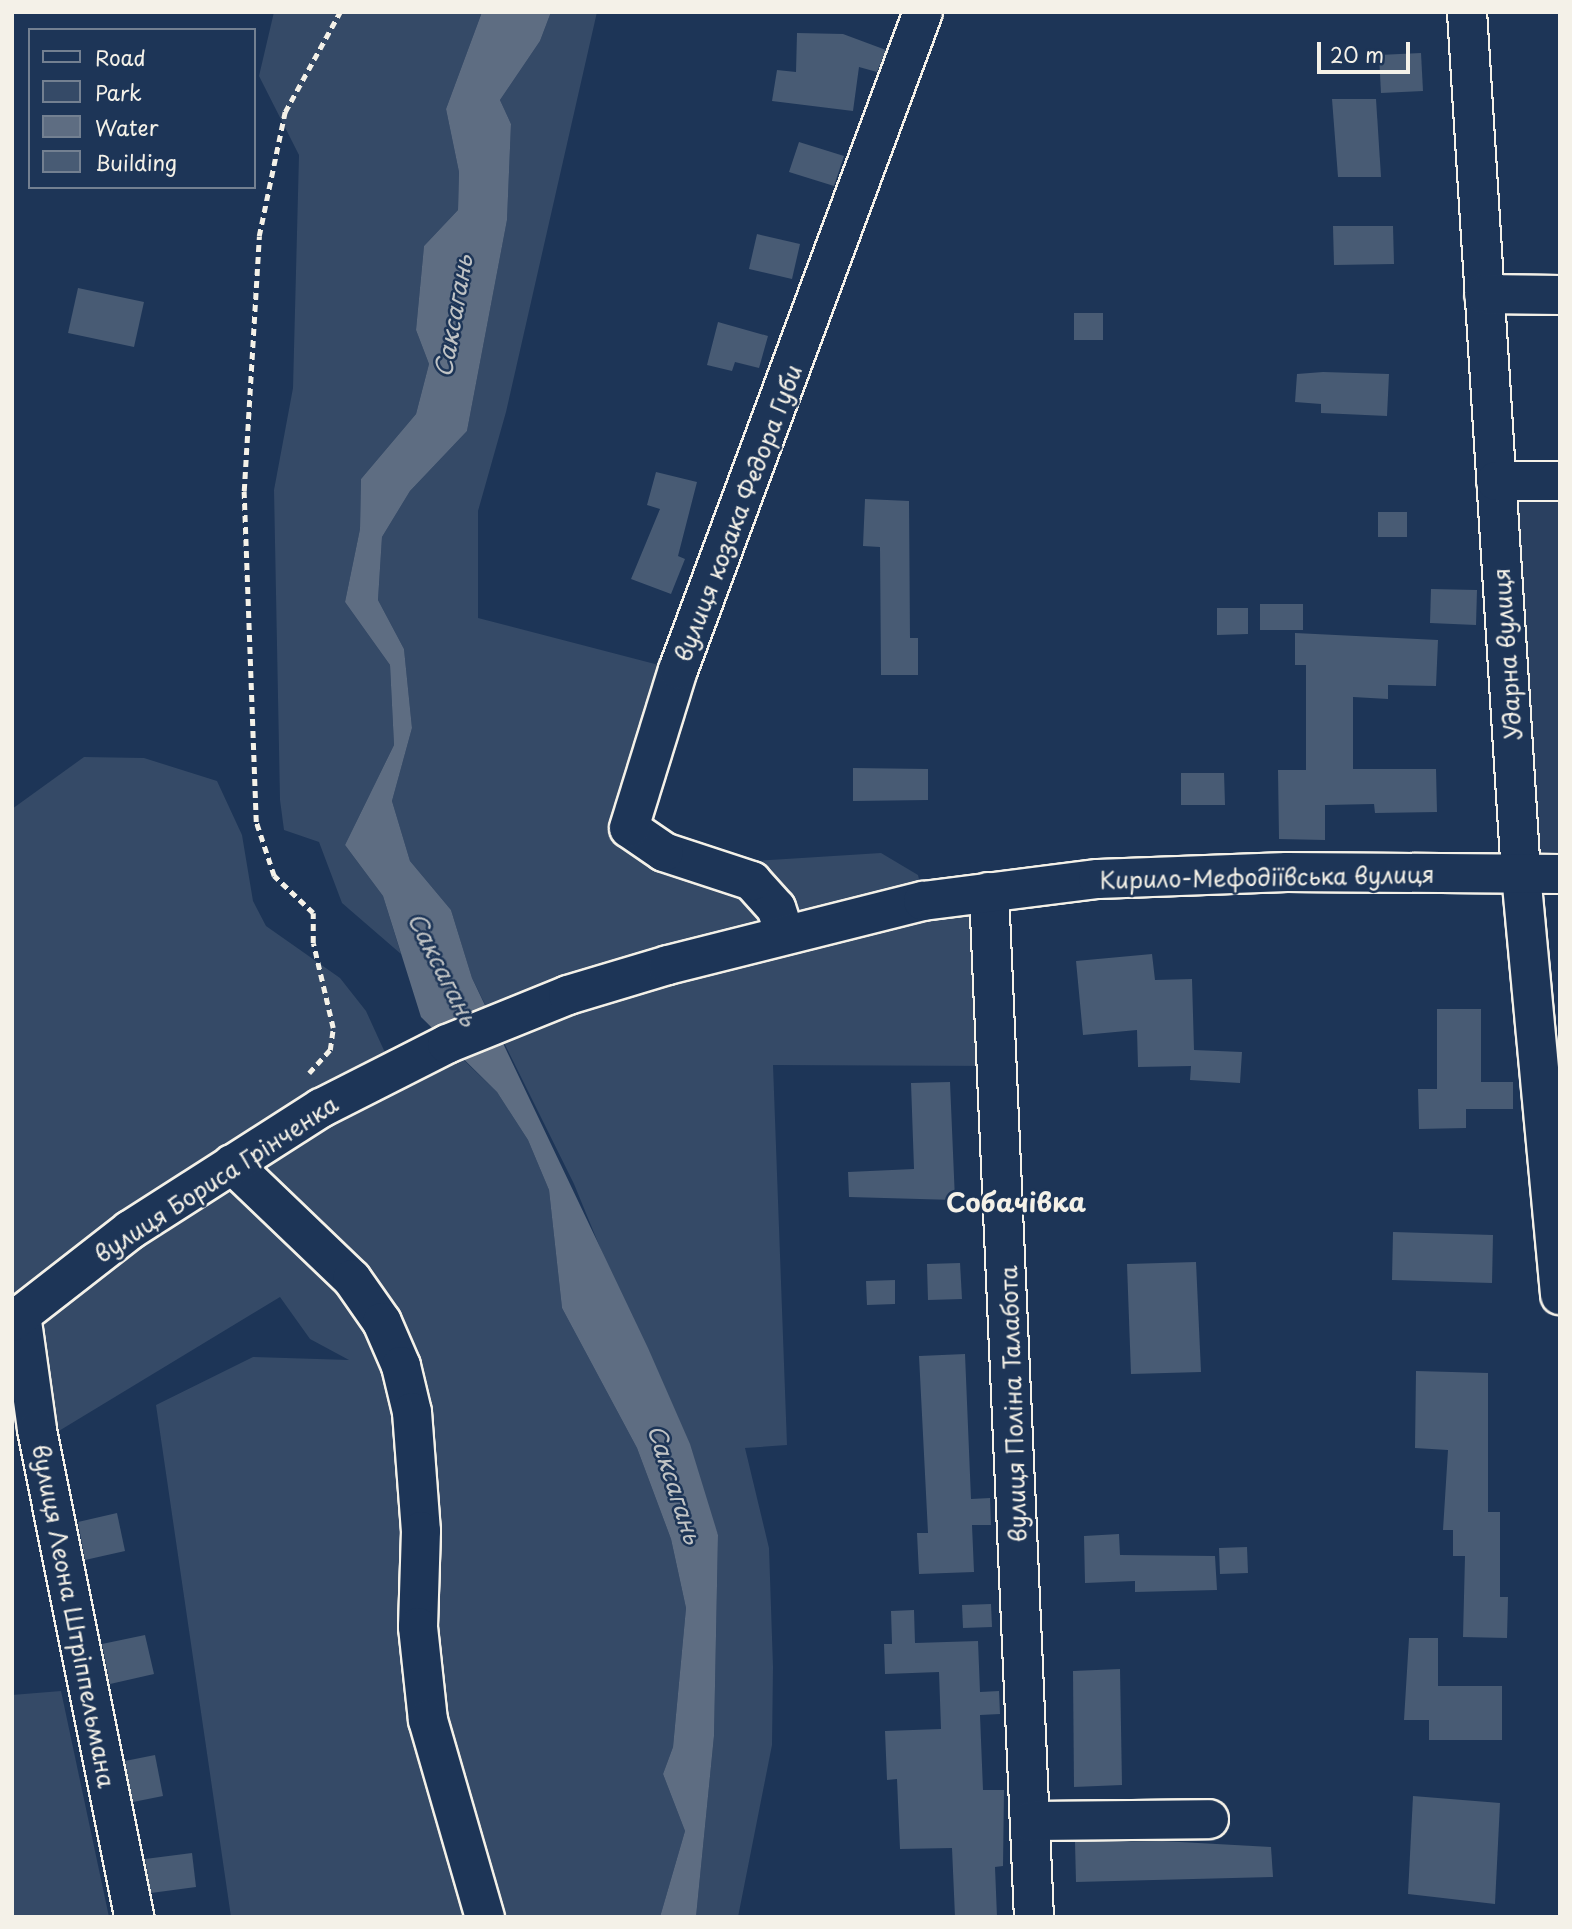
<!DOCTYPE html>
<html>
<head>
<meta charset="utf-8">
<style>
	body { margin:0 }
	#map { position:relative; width:1572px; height:1929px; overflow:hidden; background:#1d3557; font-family:"Playpen Sans",sans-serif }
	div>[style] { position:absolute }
	.built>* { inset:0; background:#2a4060 }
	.green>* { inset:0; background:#354a67 }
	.water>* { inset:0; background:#5e6d82 }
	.building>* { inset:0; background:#485b74 }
	.path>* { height:4.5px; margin-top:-2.25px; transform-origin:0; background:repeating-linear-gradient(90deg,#f4f1e8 0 7px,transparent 0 12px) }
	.roads { filter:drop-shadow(2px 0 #f4f1e8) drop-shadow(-2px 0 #f4f1e8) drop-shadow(0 2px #f4f1e8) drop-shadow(0 -2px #f4f1e8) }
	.minor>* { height:38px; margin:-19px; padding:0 19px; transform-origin:19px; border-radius:19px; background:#1d3557 }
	span { translate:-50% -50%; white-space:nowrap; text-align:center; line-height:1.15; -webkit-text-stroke:5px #1d3557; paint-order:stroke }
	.street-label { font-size:23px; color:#f4f1e8 }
	.water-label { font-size:24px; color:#c0c3c4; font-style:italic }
	.quarter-label { font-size:26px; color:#f4f1e8; font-weight:700 }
	.frame { position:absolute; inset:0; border:14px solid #f4f1e8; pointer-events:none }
	.legend { position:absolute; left:28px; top:28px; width:228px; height:161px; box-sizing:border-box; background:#1d3557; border:2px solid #738091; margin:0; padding:9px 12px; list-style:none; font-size:21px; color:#f4f1e8 }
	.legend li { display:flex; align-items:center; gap:14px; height:35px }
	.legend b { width:35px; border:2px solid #738091 }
	.scale { position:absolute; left:1317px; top:42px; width:93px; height:32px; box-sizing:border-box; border:4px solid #f4f1e8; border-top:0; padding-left:9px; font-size:21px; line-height:24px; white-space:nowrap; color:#f4f1e8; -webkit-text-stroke:5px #1d3557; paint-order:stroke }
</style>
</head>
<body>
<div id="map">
	<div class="built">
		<i style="clip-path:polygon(1496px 481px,1560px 481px,1560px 874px,1521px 874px)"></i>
	</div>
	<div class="green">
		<i style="clip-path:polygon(274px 12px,482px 12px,446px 109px,459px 172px,458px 210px,424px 246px,416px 330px,429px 364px,416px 414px,361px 479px,360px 529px,345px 602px,390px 665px,394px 745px,345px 845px,383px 896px,401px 954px,342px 903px,319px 842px,284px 830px,280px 800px,274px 490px,293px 388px,299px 155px,259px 76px)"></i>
		<i style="clip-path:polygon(551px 12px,597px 12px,506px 412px,478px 511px,478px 618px,678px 670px,629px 827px,708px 864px,881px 853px,918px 875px,924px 901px,989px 892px,1000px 1066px,773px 1065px,787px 1445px,745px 1448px,769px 1548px,773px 1667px,772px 1745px,738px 1917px,696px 1917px,714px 1736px,718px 1535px,574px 1184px,472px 978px,451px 910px,410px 861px,392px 801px,412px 728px,404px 649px,378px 600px,382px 537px,410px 491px,467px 431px,507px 220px,511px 124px,500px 100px,540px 41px)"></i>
		<i style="clip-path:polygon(84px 757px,144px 758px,217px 781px,242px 835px,253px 901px,266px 926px,340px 978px,366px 1011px,393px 1070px,447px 1044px,497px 1092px,528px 1140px,549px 1190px,562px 1308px,637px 1448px,671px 1539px,686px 1608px,673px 1747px,663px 1774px,685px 1831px,660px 1917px,231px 1917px,156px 1405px,253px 1357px,349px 1360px,310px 1339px,280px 1297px,39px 1443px,12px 1322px,12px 809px)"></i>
		<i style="clip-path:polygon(61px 1691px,109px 1917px,12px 1917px,12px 1695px)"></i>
	</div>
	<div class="water">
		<i style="clip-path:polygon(482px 12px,551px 12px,540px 41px,500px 100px,511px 124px,507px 220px,467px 431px,410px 491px,382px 537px,378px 600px,404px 649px,412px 728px,392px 801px,410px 861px,451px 910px,472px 978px,648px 1348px,690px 1444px,718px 1535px,714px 1736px,696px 1917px,660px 1917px,685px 1831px,663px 1774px,673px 1747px,686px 1608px,671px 1539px,637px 1448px,562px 1308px,549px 1190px,528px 1140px,497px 1092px,421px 1017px,383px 896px,345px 845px,394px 745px,390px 665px,345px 602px,360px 529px,361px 479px,416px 414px,429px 364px,416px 330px,424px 246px,458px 210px,459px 172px,446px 109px)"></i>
	</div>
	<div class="building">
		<i style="clip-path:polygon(797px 33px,843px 34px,886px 50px,877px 72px,859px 67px,853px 111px,772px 101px,777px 70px,796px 72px)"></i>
		<i style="clip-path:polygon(1421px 53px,1423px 91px,1381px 93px,1379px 55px)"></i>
		<i style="clip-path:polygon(1332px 99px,1376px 99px,1381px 177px,1338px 177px)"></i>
		<i style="clip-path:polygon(799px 142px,844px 156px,834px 186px,789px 172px)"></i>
		<i style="clip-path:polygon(1333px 226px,1393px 226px,1394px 264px,1334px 265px)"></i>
		<i style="clip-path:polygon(757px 234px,800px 244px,792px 279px,749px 269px)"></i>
		<i style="clip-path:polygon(78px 288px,144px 302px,134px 347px,68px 333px)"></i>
		<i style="clip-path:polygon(1074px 313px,1103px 313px,1103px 340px,1074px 340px)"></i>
		<i style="clip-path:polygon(718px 322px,768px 336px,759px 368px,735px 362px,732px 371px,707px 365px)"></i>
		<i style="clip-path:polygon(1323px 372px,1389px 374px,1387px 416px,1321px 413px,1321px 404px,1295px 402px,1297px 374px)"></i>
		<i style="clip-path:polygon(656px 472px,697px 482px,678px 556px,685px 559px,671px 594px,631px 579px,660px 509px,647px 505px)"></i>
		<i style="clip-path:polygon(865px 499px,909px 501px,910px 638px,918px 638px,918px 675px,881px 675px,880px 547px,863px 546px)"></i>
		<i style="clip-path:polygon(1378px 512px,1407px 512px,1407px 537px,1378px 537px)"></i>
		<i style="clip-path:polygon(1431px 589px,1477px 590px,1476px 625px,1430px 623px)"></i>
		<i style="clip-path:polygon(1260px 604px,1303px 604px,1303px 630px,1260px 630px)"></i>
		<i style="clip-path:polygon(1217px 608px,1248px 608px,1248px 634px,1217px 635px)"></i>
		<i style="clip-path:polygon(1295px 633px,1438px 640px,1436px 686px,1388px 685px,1388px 699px,1353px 697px,1353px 769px,1436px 769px,1437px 812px,1375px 813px,1374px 804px,1325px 805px,1325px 840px,1279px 839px,1278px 770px,1306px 770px,1306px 665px,1295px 665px)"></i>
		<i style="clip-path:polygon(853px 768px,928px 769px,928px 800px,853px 801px)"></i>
		<i style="clip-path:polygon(1181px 773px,1224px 773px,1225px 805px,1181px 805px)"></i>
		<i style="clip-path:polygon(1152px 954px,1155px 980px,1192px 979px,1194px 1050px,1242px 1052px,1240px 1083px,1190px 1080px,1191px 1066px,1138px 1067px,1137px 1030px,1083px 1035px,1076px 961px)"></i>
		<i style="clip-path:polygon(1437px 1009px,1481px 1009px,1481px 1082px,1513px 1082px,1513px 1109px,1466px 1109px,1466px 1128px,1419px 1129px,1418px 1089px,1437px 1089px)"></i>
		<i style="clip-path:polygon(950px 1082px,955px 1200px,849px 1197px,848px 1172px,914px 1169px,911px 1083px)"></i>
		<i style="clip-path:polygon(1393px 1232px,1493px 1235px,1492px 1283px,1392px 1280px)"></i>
		<i style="clip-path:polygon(1196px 1262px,1201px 1372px,1131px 1374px,1127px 1264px)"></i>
		<i style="clip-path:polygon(960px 1263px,962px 1299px,928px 1300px,927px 1264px)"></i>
		<i style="clip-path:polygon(895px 1280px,895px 1304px,867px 1305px,866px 1281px)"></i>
		<i style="clip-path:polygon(965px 1354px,971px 1499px,990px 1498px,991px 1525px,972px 1525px,974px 1572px,919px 1574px,917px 1533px,928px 1533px,919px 1356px)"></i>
		<i style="clip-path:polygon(1416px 1371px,1488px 1373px,1488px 1512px,1500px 1512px,1500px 1597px,1508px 1597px,1507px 1638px,1463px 1637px,1465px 1556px,1453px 1556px,1453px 1530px,1443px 1530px,1448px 1450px,1415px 1448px)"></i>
		<i style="clip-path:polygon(117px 1513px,125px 1551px,85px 1560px,78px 1522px)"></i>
		<i style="clip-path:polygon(1119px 1534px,1120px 1555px,1215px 1556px,1217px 1590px,1135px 1592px,1135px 1581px,1085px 1583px,1084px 1536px)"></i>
		<i style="clip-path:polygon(1247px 1547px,1248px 1573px,1220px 1574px,1219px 1548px)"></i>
		<i style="clip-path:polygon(991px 1604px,992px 1627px,963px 1628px,962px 1605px)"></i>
		<i style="clip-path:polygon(914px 1610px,915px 1643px,978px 1641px,980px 1692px,999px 1691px,1000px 1714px,980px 1715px,983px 1790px,1004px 1790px,1003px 1866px,995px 1867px,997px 1917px,955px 1917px,952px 1848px,900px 1849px,897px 1779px,887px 1780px,885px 1731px,941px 1729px,939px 1672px,885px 1674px,884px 1644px,892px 1644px,891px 1611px)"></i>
		<i style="clip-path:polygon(145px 1635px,154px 1674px,110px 1684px,102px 1644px)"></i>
		<i style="clip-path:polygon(1409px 1638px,1438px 1638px,1438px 1686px,1502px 1686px,1502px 1740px,1429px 1740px,1429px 1720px,1404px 1720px)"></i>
		<i style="clip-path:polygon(1120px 1669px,1122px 1785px,1074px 1787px,1073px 1671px)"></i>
		<i style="clip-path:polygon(155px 1755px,163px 1796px,133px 1802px,125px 1761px)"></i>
		<i style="clip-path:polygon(1413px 1796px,1500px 1803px,1495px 1904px,1408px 1894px)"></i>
		<i style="clip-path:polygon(1162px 1841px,1271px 1847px,1273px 1877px,1076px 1882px,1075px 1842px)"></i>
		<i style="clip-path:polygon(192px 1853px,196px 1887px,151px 1893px,145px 1859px)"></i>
	</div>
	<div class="path">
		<i style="left:309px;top:1073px;width:31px;rotate:-48deg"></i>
		<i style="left:330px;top:1050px;width:22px;rotate:-82deg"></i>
		<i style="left:333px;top:1028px;width:87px;rotate:-103.2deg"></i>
		<i style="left:313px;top:943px;width:30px;rotate:-90deg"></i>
		<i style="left:313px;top:913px;width:54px;rotate:-136.5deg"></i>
		<i style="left:274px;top:876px;width:57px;rotate:-108.4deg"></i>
		<i style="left:256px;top:822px;width:331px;rotate:-92.1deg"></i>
		<i style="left:244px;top:491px;width:255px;rotate:-86.6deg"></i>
		<i style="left:259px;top:236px;width:127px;rotate:-78.2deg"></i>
		<i style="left:285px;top:112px;width:114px;rotate:-61.2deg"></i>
	</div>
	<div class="roads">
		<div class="minor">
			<i style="left:1467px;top:12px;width:864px;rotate:86.42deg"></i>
			<i style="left:1521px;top:874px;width:423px;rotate:84.7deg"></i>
			<i style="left:1484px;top:294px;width:76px;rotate:0.8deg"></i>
			<i style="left:1496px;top:481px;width:64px"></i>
			<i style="left:989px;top:892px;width:1026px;rotate:87.49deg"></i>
			<i style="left:785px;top:935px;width:28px;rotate:-108deg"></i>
			<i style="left:776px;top:908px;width:36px;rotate:-132deg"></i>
			<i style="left:752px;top:881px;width:93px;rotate:-161.8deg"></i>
			<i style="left:664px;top:852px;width:42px;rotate:-145.6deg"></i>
			<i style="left:629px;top:828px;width:165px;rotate:-72.8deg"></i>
			<i style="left:678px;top:670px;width:702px;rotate:-69.58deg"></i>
			<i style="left:232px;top:1164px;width:166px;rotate:43.8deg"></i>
			<i style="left:352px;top:1279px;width:52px;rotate:55.1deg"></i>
			<i style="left:382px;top:1322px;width:48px;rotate:66.6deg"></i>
			<i style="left:401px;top:1366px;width:47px;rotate:76.6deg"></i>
			<i style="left:412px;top:1412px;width:119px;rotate:85.7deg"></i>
			<i style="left:421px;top:1531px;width:96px;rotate:91.8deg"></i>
			<i style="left:418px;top:1627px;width:94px;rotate:83.9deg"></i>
			<i style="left:428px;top:1720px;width:205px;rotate:73.9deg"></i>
			<i style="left:21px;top:1314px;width:117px;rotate:82.1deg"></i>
			<i style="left:37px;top:1430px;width:497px;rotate:78.7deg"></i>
			<i style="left:12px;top:1322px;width:150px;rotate:-37.9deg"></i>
			<i style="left:130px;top:1230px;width:227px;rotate:-32.6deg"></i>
			<i style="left:321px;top:1108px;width:141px;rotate:-26.9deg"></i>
			<i style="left:447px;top:1044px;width:131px;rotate:-22deg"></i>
			<i style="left:568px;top:995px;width:104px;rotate:-16.7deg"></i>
			<i style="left:668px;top:965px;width:263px;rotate:-14.1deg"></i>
			<i style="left:923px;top:901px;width:176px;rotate:-7.2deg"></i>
			<i style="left:1098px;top:879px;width:189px;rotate:-2.1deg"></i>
			<i style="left:1287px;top:872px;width:273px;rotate:0.4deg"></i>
			<i style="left:1030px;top:1821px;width:179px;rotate:-0.6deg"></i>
		</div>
	</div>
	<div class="street-label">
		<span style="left:738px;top:513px;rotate:-69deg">вулиця козака Федора Губи</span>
		<span style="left:1507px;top:654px;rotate:-94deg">Ударна вулиця</span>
		<span style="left:1267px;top:877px;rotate:-1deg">Кирило-Мефодіївська вулиця</span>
		<span style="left:216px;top:1179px;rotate:-33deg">вулиця Бориса Грінченка</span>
		<span style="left:1013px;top:1404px;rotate:-92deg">вулиця Поліна Талабота</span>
		<span style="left:74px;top:1616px;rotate:79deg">вулиця Леона Штріппельмана</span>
	</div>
	<div class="water-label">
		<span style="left:453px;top:316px;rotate:-80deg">Саксагань</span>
		<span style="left:443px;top:969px;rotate:63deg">Саксагань</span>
		<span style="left:675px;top:1484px;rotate:72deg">Саксагань</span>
	</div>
	<div class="quarter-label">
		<span style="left:1016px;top:1202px">Собачівка</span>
	</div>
	<div class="frame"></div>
	<ul class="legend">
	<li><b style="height:9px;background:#1d3557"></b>Road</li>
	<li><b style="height:19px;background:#354a67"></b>Park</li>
	<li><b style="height:19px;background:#5e6d82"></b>Water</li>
	<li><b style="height:19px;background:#485b74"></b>Building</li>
	</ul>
	<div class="scale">20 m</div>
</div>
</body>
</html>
